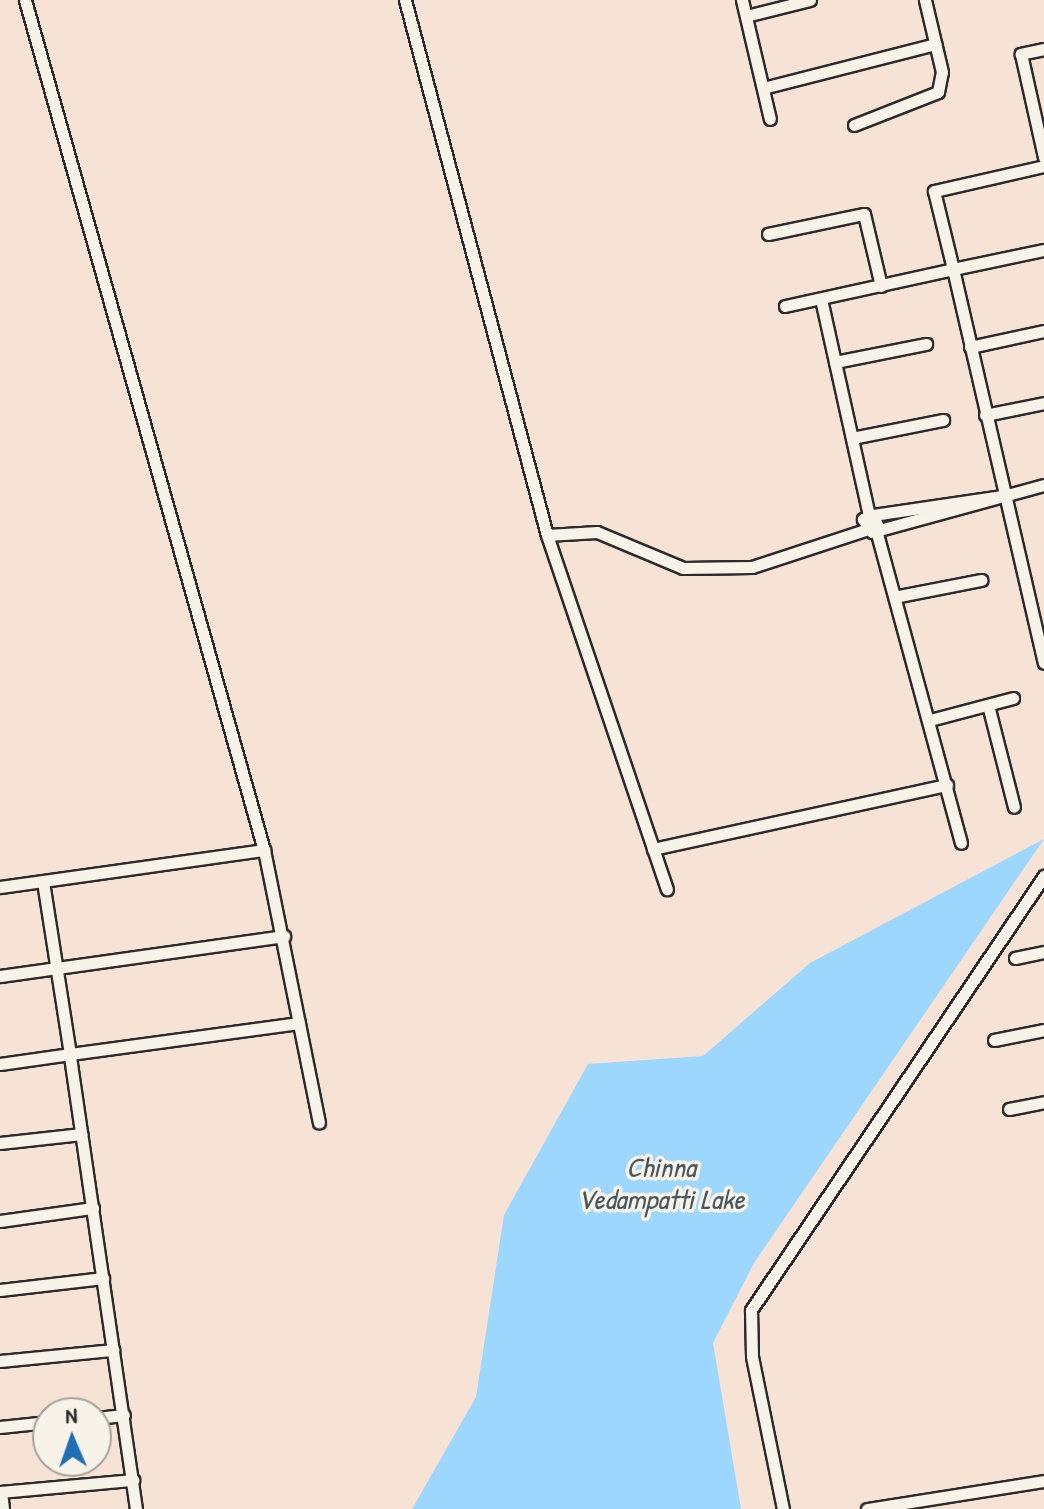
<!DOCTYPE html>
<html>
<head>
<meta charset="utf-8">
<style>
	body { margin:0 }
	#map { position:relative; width:1044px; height:1509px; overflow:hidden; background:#f7e3d6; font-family:"Patrick Hand",sans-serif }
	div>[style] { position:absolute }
	.water>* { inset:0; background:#9dd7fd }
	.roads { filter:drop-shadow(2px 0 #2b2b2b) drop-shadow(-2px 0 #2b2b2b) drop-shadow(0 2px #2b2b2b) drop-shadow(0 -2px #2b2b2b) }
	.street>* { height:11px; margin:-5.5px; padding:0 5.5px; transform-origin:5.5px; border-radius:5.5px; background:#f7f3e8 }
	span { translate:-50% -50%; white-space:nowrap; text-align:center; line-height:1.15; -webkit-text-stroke:7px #f7f3e8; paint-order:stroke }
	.water-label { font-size:28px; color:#485660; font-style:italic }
	.north { position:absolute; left:32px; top:1397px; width:80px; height:80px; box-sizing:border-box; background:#f7f3e8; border:2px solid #a5a39c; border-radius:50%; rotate:358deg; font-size:22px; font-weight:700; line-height:32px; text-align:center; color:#2b2b2b }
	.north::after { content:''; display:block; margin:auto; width:28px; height:36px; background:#1f6fb2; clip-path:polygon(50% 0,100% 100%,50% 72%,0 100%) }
</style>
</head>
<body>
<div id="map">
	<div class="water">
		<i style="clip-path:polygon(1044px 839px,754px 1263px,713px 1343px,741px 1509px,412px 1509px,476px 1397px,504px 1215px,588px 1064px,703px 1056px,810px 963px)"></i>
	</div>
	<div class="roads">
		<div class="street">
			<i style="left:25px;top:0;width:883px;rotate:74.3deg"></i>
			<i style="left:264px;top:850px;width:278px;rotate:78.6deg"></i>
			<i style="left:405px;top:0;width:554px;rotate:75.14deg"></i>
			<i style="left:547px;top:535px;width:374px;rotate:71.3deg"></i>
			<i style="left:742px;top:0;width:122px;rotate:76.8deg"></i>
			<i style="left:746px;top:16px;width:66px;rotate:-14deg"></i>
			<i style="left:1044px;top:49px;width:24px;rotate:168deg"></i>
			<i style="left:1021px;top:54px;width:106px;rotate:77.4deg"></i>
			<i style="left:763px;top:88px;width:178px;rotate:-14.3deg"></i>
			<i style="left:854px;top:125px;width:90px;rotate:-21.4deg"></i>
			<i style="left:938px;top:92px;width:20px;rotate:-79deg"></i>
			<i style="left:942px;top:72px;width:74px;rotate:-103.3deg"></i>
			<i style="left:1044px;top:166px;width:113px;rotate:167.2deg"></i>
			<i style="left:934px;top:191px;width:80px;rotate:76.3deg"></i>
			<i style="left:953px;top:269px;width:93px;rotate:-11.8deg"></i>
			<i style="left:768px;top:234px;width:98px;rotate:-11.8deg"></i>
			<i style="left:864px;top:214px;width:74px;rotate:76.7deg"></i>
			<i style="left:821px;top:299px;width:221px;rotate:77.5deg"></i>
			<i style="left:785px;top:306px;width:172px;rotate:-12.4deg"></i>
			<i style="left:953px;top:269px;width:404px;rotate:77deg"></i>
			<i style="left:970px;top:347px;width:76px;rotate:-12.2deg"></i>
			<i style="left:835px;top:362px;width:93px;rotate:-11.2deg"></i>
			<i style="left:985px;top:415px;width:60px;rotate:-11.5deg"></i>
			<i style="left:852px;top:438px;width:93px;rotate:-11.2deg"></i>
			<i style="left:873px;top:515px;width:129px;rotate:-8.4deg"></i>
			<i style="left:878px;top:527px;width:13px;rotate:-113deg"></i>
			<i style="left:873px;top:515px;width:11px;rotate:158deg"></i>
			<i style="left:863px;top:519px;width:16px;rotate:55deg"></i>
			<i style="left:872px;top:532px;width:178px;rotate:-15.3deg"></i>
			<i style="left:876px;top:530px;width:324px;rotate:74.8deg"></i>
			<i style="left:547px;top:535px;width:50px;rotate:-3.4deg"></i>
			<i style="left:597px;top:532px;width:93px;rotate:22.7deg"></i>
			<i style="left:683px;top:568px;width:69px;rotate:-0.8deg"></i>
			<i style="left:752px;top:567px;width:119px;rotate:-18.1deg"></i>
			<i style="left:899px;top:596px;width:84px;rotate:-11deg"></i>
			<i style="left:988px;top:705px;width:105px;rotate:75.7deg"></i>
			<i style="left:930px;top:720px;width:86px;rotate:-14.8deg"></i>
			<i style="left:653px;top:849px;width:301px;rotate:-12.3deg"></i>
			<i style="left:0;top:887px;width:267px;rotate:-8deg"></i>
			<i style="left:1015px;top:958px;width:30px;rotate:-12deg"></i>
			<i style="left:0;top:976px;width:287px;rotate:-8deg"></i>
			<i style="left:994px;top:1040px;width:51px;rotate:-11.3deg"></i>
			<i style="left:0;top:1064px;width:71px;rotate:-8.1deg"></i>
			<i style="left:70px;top:1054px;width:175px;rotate:-98.9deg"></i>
			<i style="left:1009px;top:1109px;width:36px;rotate:-11deg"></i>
			<i style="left:0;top:1143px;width:82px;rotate:-6.3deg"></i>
			<i style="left:0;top:1221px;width:94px;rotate:-8deg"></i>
			<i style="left:0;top:1290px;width:104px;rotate:-6.6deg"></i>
			<i style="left:0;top:1361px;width:114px;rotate:-5.6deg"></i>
			<i style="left:96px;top:1418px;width:28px;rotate:-6deg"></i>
			<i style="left:0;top:1427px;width:48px;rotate:-5.9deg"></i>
			<i style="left:0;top:1492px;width:134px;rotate:-5.2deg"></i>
			<i style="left:1px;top:1492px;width:17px;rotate:83deg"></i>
			<i style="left:136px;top:1509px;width:460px;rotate:-98.3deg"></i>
			<i style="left:70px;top:1054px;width:231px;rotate:-7.7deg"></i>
			<i style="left:783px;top:1509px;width:156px;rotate:-101.5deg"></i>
			<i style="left:752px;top:1356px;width:46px;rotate:-91.2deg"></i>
			<i style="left:751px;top:1310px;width:524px;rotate:-55.98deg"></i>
			<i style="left:867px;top:1509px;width:179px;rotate:-9deg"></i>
		</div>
	</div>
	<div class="water-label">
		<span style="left:661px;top:1183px">Chinna<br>Vedampatti Lake</span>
	</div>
	<div class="north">N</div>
</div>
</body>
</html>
